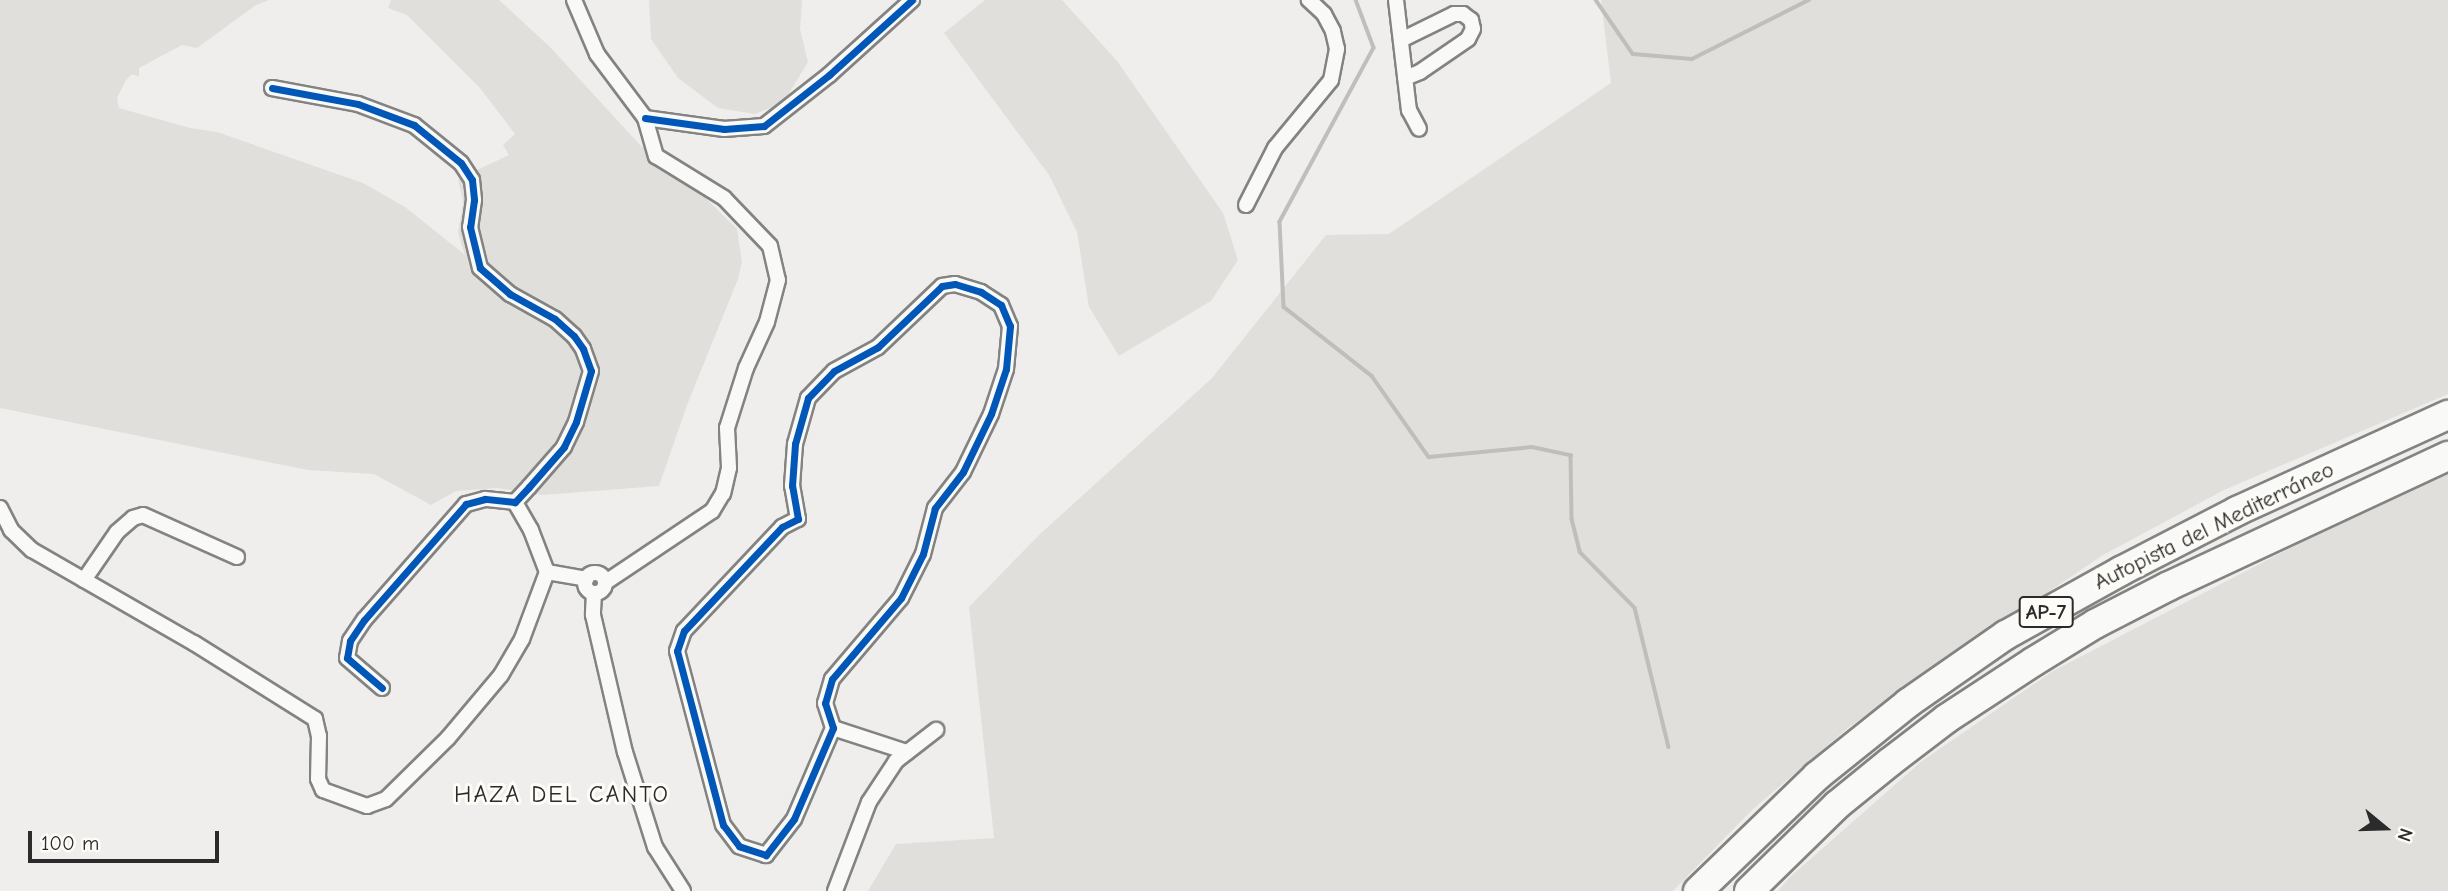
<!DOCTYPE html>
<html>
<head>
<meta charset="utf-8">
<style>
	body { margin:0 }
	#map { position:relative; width:2448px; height:891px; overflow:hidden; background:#efeeec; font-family:"Comic Neue",sans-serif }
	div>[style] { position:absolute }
	.green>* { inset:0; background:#e0dfdc }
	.stream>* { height:3.5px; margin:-1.75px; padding:0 1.75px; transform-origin:1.75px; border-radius:1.75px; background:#bfbebc }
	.roads { filter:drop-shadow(2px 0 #838382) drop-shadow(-2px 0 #838382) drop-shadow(0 2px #838382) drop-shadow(0 -2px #838382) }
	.minor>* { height:14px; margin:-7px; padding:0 7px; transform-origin:7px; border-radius:7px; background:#f9f9f7 }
	.minor>.ring { margin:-7px; padding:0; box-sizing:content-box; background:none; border:14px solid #f9f9f7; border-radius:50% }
	.motorway>* { height:28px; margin:-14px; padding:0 14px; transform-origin:14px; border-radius:14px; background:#f9f9f7 }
	.cycleway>* { height:7px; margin:-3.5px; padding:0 3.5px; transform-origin:3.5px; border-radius:3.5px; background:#0057b8 }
	span { translate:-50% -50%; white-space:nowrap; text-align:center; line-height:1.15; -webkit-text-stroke:6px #fdfcf7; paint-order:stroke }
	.shield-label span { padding:2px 5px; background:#fdfcf7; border:2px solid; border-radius:5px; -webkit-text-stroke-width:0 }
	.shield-label { font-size:21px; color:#2b2b2b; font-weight:700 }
	.street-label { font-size:23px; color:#2b2b2b }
	.neighbourhood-label { font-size:24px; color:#2b2b2b; letter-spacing:2px }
	.north { position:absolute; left:2350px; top:793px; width:70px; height:70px; -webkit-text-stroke:5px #fdfcf7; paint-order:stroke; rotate:109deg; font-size:19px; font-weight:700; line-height:28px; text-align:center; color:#2b2b2b }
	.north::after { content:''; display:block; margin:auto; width:24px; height:32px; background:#2b2b2b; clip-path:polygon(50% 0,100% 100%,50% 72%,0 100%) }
	.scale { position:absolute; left:28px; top:831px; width:191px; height:32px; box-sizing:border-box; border:4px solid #2b2b2b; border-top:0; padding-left:9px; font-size:21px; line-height:24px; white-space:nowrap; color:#2b2b2b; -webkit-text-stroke:5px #fdfcf7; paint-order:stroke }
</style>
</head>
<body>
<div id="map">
	<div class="green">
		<i style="clip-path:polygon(0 0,269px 0,256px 5px,197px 48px,182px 45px,139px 68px,139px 77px,132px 74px,126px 80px,117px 98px,119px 108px,190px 128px,217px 132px,363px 183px,405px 207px,465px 255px,458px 233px,463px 202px,458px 179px,509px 155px,503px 145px,515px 134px,480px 88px,407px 15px,388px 8px,391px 0,499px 0,549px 46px,641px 146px,671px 164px,737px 229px,742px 262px,738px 279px,687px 405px,659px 486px,543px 495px,497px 488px,456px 491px,431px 505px,374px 474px,308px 470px,0 408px)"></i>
		<i style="clip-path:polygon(649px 0,802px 0,800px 29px,808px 62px,783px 103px,755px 114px,718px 108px,678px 78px,651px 39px)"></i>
		<i style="clip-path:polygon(985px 0,1062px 0,1117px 61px,1223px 213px,1238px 260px,1211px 301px,1119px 356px,1089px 307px,1077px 232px,1049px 175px,944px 33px)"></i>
		<i style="clip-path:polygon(1601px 0,2448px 0,2448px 394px,2224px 490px,2103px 555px,1849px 727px,1753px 809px,1673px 891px,868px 891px,896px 844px,994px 838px,969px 607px,1039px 535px,1212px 378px,1326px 235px,1389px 234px,1611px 83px)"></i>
		<i style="clip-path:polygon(2448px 474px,2448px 891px,1778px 891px,1790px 877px,1922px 761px,2053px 671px,2302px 542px)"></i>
	</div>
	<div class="stream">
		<i style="left:1356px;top:0;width:51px;rotate:69.4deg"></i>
		<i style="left:1374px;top:48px;width:198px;rotate:118.4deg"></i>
		<i style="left:1280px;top:222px;width:85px;rotate:87.3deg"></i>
		<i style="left:1284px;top:307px;width:112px;rotate:38.1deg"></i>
		<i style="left:1372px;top:376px;width:99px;rotate:54.9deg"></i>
		<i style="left:1429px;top:457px;width:103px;rotate:-5.5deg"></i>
		<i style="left:1532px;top:447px;width:40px;rotate:12deg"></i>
		<i style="left:1571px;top:455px;width:64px;rotate:89.1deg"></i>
		<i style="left:1572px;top:519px;width:34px;rotate:76deg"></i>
		<i style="left:1580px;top:552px;width:78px;rotate:45.5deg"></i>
		<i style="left:1635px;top:608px;width:143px;rotate:76.3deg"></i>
		<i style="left:1596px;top:0;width:65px;rotate:55.6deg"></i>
		<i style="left:1633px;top:54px;width:59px;rotate:4.8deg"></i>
		<i style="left:1692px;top:59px;width:131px;rotate:-26.8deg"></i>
	</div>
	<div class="roads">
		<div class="minor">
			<i style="left:574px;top:0;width:59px;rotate:66.9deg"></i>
			<i style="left:597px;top:54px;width:80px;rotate:53.1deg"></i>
			<i style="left:645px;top:118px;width:40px;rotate:74deg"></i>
			<i style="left:656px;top:156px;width:80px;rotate:31.7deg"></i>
			<i style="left:724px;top:198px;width:66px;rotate:46.2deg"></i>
			<i style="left:770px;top:246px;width:35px;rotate:77deg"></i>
			<i style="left:778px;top:280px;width:43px;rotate:104.7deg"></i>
			<i style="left:767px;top:322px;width:51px;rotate:114.5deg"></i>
			<i style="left:746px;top:368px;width:63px;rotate:107.6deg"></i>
			<i style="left:727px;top:428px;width:40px;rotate:87.1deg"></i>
			<i style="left:729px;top:468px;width:26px;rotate:103deg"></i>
			<i style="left:723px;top:493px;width:21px;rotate:121deg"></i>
			<i style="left:712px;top:511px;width:128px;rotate:146.2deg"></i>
			<i style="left:1396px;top:0;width:111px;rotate:83.3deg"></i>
			<i style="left:1409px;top:110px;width:21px;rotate:62deg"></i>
			<i style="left:1401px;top:40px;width:59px;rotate:-26.1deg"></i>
			<i style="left:1454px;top:14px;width:9px"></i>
			<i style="left:1463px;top:14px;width:10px;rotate:37deg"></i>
			<i style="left:1471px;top:20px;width:9px;rotate:77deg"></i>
			<i style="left:1473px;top:29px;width:11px;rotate:117deg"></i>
			<i style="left:1468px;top:39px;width:58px;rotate:145.5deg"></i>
			<i style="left:1420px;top:72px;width:16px;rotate:158deg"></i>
			<i style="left:272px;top:88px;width:87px;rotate:10.5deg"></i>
			<i style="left:358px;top:104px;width:60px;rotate:20.6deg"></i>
			<i style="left:414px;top:125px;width:60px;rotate:39deg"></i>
			<i style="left:461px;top:163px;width:20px;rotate:57deg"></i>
			<i style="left:472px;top:180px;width:20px;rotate:84deg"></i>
			<i style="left:474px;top:200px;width:27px;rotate:98deg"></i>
			<i style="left:470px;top:227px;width:42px;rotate:76.3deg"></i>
			<i style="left:480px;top:268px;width:40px;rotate:41deg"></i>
			<i style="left:510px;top:294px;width:51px;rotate:29.1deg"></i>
			<i style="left:555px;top:319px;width:25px;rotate:42deg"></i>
			<i style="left:574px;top:336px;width:16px;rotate:55deg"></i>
			<i style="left:583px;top:349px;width:23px;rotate:70deg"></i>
			<i style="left:591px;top:371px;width:53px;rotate:106.4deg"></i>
			<i style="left:576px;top:422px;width:28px;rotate:116deg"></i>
			<i style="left:564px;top:447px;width:53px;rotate:131.2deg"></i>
			<i style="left:529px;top:487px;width:21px;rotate:133deg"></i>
			<i style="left:515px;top:502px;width:30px;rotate:-174deg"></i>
			<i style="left:485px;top:499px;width:20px;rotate:165deg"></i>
			<i style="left:466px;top:504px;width:154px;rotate:131.3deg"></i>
			<i style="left:364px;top:620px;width:25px;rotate:124deg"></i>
			<i style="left:350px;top:641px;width:17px;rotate:100deg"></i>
			<i style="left:347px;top:658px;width:46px;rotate:40.6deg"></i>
			<i style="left:645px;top:118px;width:80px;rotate:7.9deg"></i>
			<i style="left:724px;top:129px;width:40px;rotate:-4.3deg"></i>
			<i style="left:764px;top:126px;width:83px;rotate:-38.1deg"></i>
			<i style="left:829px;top:75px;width:112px;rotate:-42.1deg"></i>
			<i style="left:1246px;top:205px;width:64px;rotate:-63deg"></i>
			<i style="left:1275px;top:148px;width:88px;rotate:-50.5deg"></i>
			<i style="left:1331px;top:80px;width:32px;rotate:-79deg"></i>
			<i style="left:1337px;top:49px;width:18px;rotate:-103deg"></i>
			<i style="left:1333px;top:31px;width:19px;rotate:-118deg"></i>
			<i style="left:1324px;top:14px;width:21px;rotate:-137deg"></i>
			<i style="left:955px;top:284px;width:27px;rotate:17deg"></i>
			<i style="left:981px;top:292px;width:24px;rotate:33deg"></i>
			<i style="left:1001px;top:305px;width:23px;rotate:67deg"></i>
			<i style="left:1010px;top:326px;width:43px;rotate:95.3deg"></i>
			<i style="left:1006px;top:369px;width:47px;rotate:108.4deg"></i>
			<i style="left:991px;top:414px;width:64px;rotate:115.8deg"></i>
			<i style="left:963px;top:472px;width:46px;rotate:127.9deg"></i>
			<i style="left:935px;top:508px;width:48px;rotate:104.6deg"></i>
			<i style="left:923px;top:554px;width:49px;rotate:116.6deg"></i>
			<i style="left:901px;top:598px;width:106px;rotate:130.4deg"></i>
			<i style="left:832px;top:679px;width:25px;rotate:106deg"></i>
			<i style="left:825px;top:703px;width:26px;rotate:72deg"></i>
			<i style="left:833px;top:728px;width:99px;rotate:113.2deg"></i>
			<i style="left:794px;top:819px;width:46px;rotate:127.9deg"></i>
			<i style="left:766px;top:855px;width:28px;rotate:-162deg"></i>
			<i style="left:739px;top:846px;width:26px;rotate:-127deg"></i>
			<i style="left:723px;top:825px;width:180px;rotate:-104.8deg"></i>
			<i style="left:677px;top:651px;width:21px;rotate:-71deg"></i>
			<i style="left:684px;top:631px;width:143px;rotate:-46.7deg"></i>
			<i style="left:782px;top:527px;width:18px;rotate:-27deg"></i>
			<i style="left:798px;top:519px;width:34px;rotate:-100deg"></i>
			<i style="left:792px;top:486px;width:42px;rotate:-85.9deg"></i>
			<i style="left:795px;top:444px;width:48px;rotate:-74.2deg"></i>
			<i style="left:808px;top:398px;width:37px;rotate:-46deg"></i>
			<i style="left:834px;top:371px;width:50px;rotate:-28.6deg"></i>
			<i style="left:878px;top:347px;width:88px;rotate:-43.6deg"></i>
			<i style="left:942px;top:286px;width:13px;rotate:-9deg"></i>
			<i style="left:0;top:508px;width:25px;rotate:63deg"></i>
			<i style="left:11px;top:530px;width:29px;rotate:44deg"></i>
			<i style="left:32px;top:550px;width:187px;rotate:29.9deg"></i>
			<i style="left:194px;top:643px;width:143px;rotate:32.1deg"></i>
			<i style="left:315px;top:719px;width:17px;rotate:77deg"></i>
			<i style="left:319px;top:736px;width:43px;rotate:91.3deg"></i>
			<i style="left:318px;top:779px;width:12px;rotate:66deg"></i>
			<i style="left:323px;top:790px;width:47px;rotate:20deg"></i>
			<i style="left:367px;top:806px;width:20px;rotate:-20deg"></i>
			<i style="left:386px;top:799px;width:87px;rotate:-44.5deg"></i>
			<i style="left:448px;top:738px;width:82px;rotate:-49.9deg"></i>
			<i style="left:501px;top:675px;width:42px;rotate:-59.7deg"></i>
			<i style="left:522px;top:639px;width:72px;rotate:-69.5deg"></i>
			<i style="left:547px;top:572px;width:45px;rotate:-110.9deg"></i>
			<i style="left:531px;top:530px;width:32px;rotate:-120deg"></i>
			<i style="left:547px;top:572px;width:40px;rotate:10deg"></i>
			<i class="ring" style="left:585px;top:573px;width:6px;height:6px"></i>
			<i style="left:84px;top:580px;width:58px;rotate:-55.5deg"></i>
			<i style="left:117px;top:532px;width:21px;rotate:-41deg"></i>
			<i style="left:133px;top:518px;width:10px;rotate:-17deg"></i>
			<i style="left:143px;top:515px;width:103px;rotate:24.1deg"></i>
			<i style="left:594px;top:593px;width:22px;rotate:93deg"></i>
			<i style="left:593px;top:615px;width:141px;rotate:76.9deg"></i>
			<i style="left:625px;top:752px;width:100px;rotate:72.5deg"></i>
			<i style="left:655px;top:847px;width:52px;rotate:57.5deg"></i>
			<i style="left:833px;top:728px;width:78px;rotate:18deg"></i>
			<i style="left:835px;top:891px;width:95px;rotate:-69.1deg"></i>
			<i style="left:869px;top:802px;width:49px;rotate:-56.6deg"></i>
			<i style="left:896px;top:761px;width:51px;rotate:-37.8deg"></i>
		</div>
		<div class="motorway">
			<i style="left:1698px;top:891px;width:165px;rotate:-44deg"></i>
			<i style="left:1817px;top:776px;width:117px;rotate:-38.7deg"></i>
			<i style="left:1908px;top:703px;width:119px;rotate:-34.8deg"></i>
			<i style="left:2006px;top:635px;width:132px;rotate:-29.1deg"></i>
			<i style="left:2121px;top:571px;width:131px;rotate:-27.3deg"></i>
			<i style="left:2237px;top:511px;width:232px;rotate:-24.5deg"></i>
			<i style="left:1749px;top:891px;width:123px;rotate:-44.3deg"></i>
			<i style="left:1837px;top:805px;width:68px;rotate:-39.1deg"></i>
			<i style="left:1890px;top:762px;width:71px;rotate:-37.5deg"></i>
			<i style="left:1946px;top:719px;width:104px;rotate:-33.2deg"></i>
			<i style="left:2033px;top:662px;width:73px;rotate:-31.5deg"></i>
			<i style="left:2095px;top:624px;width:83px;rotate:-27.2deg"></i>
			<i style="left:2169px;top:586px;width:308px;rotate:-25deg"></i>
		</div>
	</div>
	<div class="cycleway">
		<i style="left:272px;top:88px;width:87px;rotate:10.5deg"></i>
		<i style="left:358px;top:104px;width:60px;rotate:20.6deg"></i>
		<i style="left:414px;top:125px;width:60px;rotate:39deg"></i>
		<i style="left:461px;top:163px;width:20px;rotate:57deg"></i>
		<i style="left:472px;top:180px;width:20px;rotate:84deg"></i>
		<i style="left:474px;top:200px;width:27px;rotate:98deg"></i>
		<i style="left:470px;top:227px;width:42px;rotate:76.3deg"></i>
		<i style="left:480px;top:268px;width:40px;rotate:41deg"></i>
		<i style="left:510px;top:294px;width:51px;rotate:29.1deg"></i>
		<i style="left:555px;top:319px;width:25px;rotate:42deg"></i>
		<i style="left:574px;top:336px;width:16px;rotate:55deg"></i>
		<i style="left:583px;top:349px;width:23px;rotate:70deg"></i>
		<i style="left:591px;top:371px;width:53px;rotate:106.4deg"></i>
		<i style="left:576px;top:422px;width:28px;rotate:116deg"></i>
		<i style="left:564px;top:447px;width:53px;rotate:131.2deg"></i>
		<i style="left:529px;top:487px;width:21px;rotate:133deg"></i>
		<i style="left:515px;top:502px;width:30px;rotate:-174deg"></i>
		<i style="left:485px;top:499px;width:20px;rotate:165deg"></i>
		<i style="left:466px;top:504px;width:154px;rotate:131.3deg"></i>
		<i style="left:364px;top:620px;width:25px;rotate:124deg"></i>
		<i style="left:350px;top:641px;width:17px;rotate:100deg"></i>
		<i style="left:347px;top:658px;width:46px;rotate:40.6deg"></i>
		<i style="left:645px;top:118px;width:80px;rotate:7.9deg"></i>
		<i style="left:724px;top:129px;width:40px;rotate:-4.3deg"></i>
		<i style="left:764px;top:126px;width:83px;rotate:-38.1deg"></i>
		<i style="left:829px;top:75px;width:112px;rotate:-42.1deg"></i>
		<i style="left:955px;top:284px;width:27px;rotate:17deg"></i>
		<i style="left:981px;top:292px;width:24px;rotate:33deg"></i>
		<i style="left:1001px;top:305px;width:23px;rotate:67deg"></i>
		<i style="left:1010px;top:326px;width:43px;rotate:95.3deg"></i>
		<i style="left:1006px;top:369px;width:47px;rotate:108.4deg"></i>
		<i style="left:991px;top:414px;width:64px;rotate:115.8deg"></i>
		<i style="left:963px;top:472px;width:46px;rotate:127.9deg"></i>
		<i style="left:935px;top:508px;width:48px;rotate:104.6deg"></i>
		<i style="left:923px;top:554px;width:49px;rotate:116.6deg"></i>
		<i style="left:901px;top:598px;width:106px;rotate:130.4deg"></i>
		<i style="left:832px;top:679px;width:25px;rotate:106deg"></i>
		<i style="left:825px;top:703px;width:26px;rotate:72deg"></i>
		<i style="left:833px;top:728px;width:99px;rotate:113.2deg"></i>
		<i style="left:794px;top:819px;width:46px;rotate:127.9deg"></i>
		<i style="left:766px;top:855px;width:28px;rotate:-162deg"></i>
		<i style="left:739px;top:846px;width:26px;rotate:-127deg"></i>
		<i style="left:723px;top:825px;width:180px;rotate:-104.8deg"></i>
		<i style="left:677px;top:651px;width:21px;rotate:-71deg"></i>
		<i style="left:684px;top:631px;width:143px;rotate:-46.7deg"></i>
		<i style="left:782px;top:527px;width:18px;rotate:-27deg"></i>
		<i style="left:798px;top:519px;width:34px;rotate:-100deg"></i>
		<i style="left:792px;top:486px;width:42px;rotate:-85.9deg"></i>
		<i style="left:795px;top:444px;width:48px;rotate:-74.2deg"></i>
		<i style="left:808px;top:398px;width:37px;rotate:-46deg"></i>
		<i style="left:834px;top:371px;width:50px;rotate:-28.6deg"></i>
		<i style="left:878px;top:347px;width:88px;rotate:-43.6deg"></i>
		<i style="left:942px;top:286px;width:13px;rotate:-9deg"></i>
	</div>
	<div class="shield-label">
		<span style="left:2046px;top:612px">AP-7</span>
	</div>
	<div class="street-label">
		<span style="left:2214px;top:526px;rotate:-26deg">Autopista del Mediterráneo</span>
	</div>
	<div class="neighbourhood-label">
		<span style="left:562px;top:795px">HAZA DEL CANTO</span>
	</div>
	<div class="north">N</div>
	<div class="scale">100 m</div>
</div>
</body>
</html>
